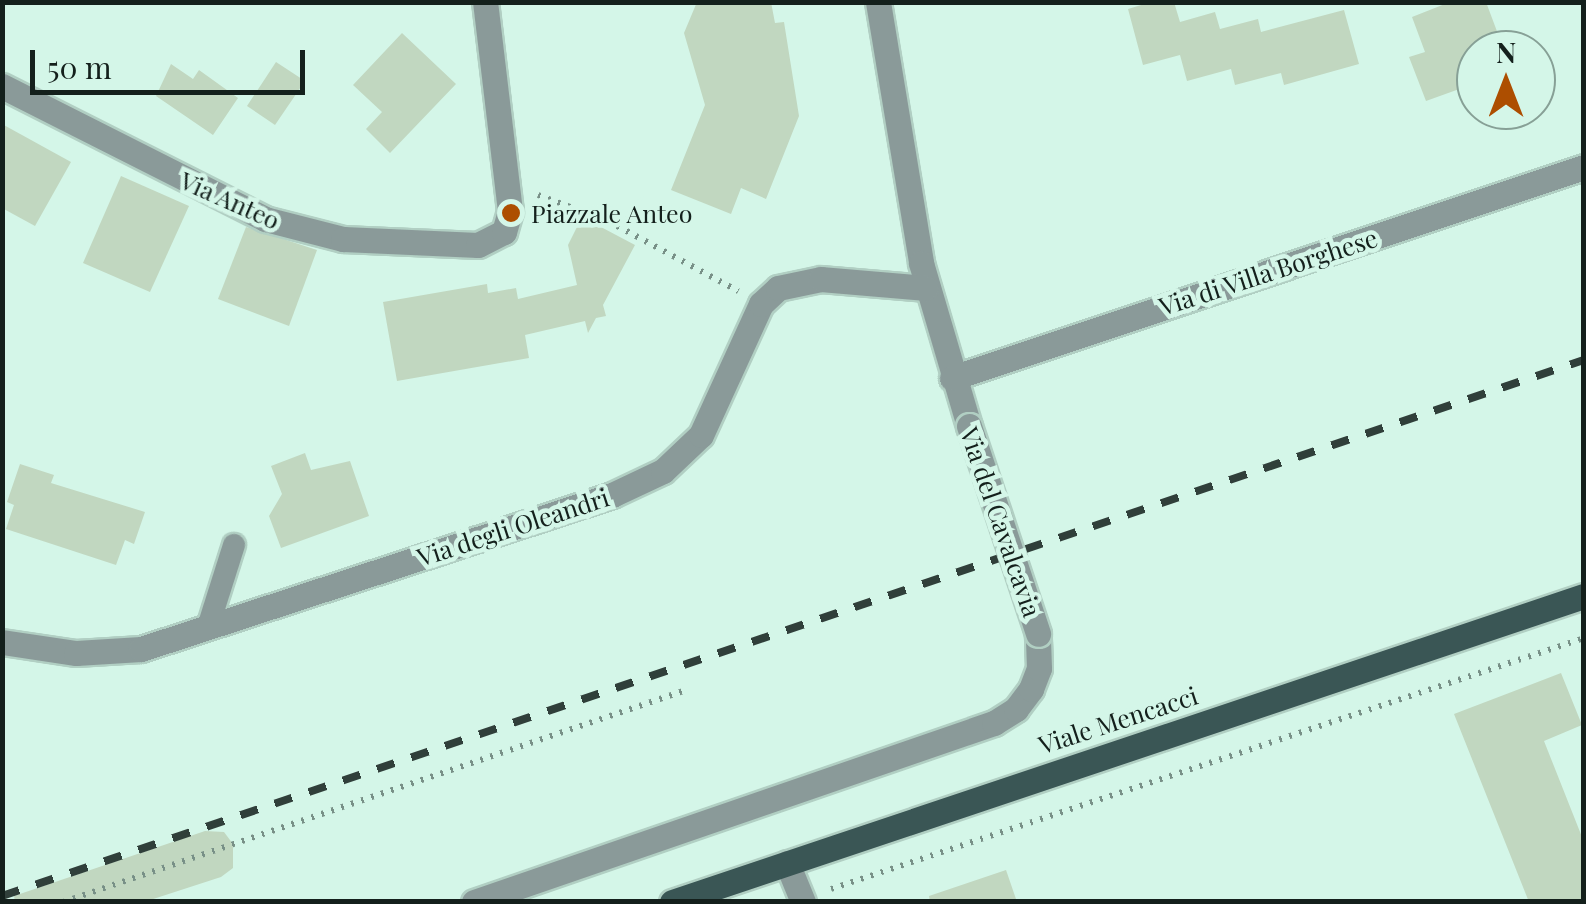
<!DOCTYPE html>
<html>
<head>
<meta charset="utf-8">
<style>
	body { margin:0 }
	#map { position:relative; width:1586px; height:904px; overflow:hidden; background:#d4f6e8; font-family:"Playfair Display",serif }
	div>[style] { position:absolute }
	.building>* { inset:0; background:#c1d7c0 }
	.path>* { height:6px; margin-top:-3px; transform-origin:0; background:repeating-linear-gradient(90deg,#789087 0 2.5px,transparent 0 10.5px) }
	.roads { filter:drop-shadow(2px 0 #b1cfc3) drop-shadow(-2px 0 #b1cfc3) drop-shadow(0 2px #b1cfc3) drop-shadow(0 -2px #b1cfc3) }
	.service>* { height:22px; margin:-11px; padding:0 11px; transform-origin:11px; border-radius:11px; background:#8a9a99 }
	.minor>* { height:25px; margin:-12.5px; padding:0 12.5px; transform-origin:12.5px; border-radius:12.5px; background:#8a9a99 }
	.primary>* { height:25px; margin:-12.5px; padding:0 12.5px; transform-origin:12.5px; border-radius:12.5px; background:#3a5655 }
	.rail>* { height:8px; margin-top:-4px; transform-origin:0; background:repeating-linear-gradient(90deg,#303f3a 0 18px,transparent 0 36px) }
	.bridges { filter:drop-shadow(2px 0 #b1cfc3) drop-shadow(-2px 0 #b1cfc3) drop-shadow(0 2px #b1cfc3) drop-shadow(0 -2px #b1cfc3) }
	.minor-bridge>* { height:25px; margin:-12.5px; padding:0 12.5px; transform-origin:12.5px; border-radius:12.5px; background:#8a9a99 }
	.dots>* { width:28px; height:28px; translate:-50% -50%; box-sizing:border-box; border:5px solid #d4f6e8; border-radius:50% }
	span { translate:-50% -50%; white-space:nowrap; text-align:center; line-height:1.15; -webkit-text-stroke:9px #d4f6e8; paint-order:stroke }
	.street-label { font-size:25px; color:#14201c }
	.poi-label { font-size:25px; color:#14201c }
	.left { translate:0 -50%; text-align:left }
	.frame { position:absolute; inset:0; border:5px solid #14201c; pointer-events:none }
	.north { position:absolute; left:1456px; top:30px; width:100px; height:100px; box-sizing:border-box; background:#d4f6e8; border:2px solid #87a096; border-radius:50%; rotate:0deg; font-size:28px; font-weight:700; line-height:40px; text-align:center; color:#14201c }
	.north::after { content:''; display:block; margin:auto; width:35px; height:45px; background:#ad4e00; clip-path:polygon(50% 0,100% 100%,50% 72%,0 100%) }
	.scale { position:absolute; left:30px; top:50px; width:275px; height:45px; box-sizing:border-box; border:5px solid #14201c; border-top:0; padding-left:12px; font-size:30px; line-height:35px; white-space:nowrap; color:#14201c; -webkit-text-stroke:8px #d4f6e8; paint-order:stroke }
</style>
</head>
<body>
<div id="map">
	<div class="building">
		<i style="clip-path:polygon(697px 2px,771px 2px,775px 23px,784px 22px,799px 116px,766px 199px,741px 188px,731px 214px,671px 190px,705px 105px,684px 33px)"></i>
		<i style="clip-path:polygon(1151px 2px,1174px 2px,1180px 22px,1215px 12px,1220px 29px,1258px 19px,1261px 32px,1344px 10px,1359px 64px,1284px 85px,1281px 73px,1235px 85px,1231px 69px,1187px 81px,1180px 55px,1143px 65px,1128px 9px)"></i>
		<i style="clip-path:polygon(1450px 2px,1486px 2px,1504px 50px,1476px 50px,1476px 83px,1426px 101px,1409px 57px,1425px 52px,1412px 17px)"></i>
		<i style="clip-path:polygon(402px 33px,456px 84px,390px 153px,366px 129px,382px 112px,353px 85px)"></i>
		<i style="clip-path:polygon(276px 62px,305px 81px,275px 125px,247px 106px)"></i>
		<i style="clip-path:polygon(171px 64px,193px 79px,199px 70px,238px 98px,213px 135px,156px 96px)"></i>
		<i style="clip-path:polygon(2px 124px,71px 162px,35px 226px,2px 208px)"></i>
		<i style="clip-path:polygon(121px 176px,189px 206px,150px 292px,83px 263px)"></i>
		<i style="clip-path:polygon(582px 217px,635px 245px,603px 305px,606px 316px,596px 318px,588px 333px,585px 321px,525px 335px,529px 358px,397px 381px,383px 302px,487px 284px,488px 293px,516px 288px,518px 299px,577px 285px,568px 245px)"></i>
		<i style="clip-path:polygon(246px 227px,317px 250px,289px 326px,218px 299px)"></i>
		<i style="clip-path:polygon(305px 453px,311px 470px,350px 461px,369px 516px,281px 548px,269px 516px,282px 494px,271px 466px)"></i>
		<i style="clip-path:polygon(20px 464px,54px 475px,51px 483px,145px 512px,134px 544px,125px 540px,116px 565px,6px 529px,14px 505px,7px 502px)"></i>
		<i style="clip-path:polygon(1561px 673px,1582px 725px,1544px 741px,1584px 842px,1584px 902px,1529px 902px,1454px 714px)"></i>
		<i style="clip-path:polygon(205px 831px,224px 832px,233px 844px,233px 868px,221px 877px,144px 902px,15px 902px,14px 896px)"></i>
		<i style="clip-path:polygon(1006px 870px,1017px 902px,930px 902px,929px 896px)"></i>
	</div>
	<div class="path">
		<i style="left:538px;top:195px;width:75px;rotate:20.4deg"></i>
		<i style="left:608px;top:221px;width:148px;rotate:28.3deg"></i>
		<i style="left:831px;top:889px;width:794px;rotate:-18.43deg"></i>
		<i style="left:63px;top:902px;width:661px;rotate:-18.79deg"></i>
	</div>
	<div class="roads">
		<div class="service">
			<i style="left:208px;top:627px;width:86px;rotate:-72.4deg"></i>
		</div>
		<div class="minor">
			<i style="left:878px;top:2px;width:265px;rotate:80.6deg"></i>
			<i style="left:921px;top:263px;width:170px;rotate:73.6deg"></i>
			<i style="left:2px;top:86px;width:295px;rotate:26.8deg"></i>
			<i style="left:265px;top:219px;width:81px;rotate:14.4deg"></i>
			<i style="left:343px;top:239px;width:135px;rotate:2.5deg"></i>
			<i style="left:478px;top:245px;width:29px;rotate:-27deg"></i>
			<i style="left:504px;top:232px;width:22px;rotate:-74deg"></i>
			<i style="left:510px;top:211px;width:210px;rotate:-96.8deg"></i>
			<i style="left:952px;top:378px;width:666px;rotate:-18.46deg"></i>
			<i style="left:2px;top:642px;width:75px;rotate:8.5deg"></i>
			<i style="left:76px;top:653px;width:65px;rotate:-3.5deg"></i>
			<i style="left:141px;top:649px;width:496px;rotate:-18.1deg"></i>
			<i style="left:612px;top:495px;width:56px;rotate:-25.2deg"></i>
			<i style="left:663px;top:471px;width:52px;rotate:-43.5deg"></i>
			<i style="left:701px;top:435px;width:144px;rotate:-65.4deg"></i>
			<i style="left:761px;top:304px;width:23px;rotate:-43deg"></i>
			<i style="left:778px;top:288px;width:44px;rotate:-11.8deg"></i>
			<i style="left:821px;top:279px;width:105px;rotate:4.9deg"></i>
			<i style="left:787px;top:863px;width:42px;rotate:67.7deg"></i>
			<i style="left:474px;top:902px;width:550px;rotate:-19deg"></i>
			<i style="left:994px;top:723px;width:26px;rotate:-32deg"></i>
			<i style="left:1016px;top:709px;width:25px;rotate:-53deg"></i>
			<i style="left:1031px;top:689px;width:22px;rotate:-69deg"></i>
			<i style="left:1039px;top:668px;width:34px;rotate:-92deg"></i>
		</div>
		<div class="primary">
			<i style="left:672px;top:902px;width:962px;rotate:-18.55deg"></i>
		</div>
	</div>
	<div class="rail">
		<i style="left:2px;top:896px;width:1670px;rotate:-18.72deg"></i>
	</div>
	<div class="bridges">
		<div class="minor-bridge">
			<i style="left:969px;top:426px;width:219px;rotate:71.6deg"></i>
		</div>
	</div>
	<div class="dots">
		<i style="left:511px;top:213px;background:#ad4e00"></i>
	</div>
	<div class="street-label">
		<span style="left:230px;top:200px;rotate:24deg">Via Anteo</span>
		<span style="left:1268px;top:272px;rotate:-18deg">Via di Villa Borghese</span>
		<span style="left:1001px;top:522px;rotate:71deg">Via del Cavalcavia</span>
		<span style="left:513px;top:527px;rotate:-18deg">Via degli Oleandri</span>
		<span style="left:1118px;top:720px;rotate:-18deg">Viale Mencacci</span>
	</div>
	<div class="poi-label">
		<span class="left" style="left:531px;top:213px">Piazzale Anteo</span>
	</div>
	<div class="frame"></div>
	<div class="north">N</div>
	<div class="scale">50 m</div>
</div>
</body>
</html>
